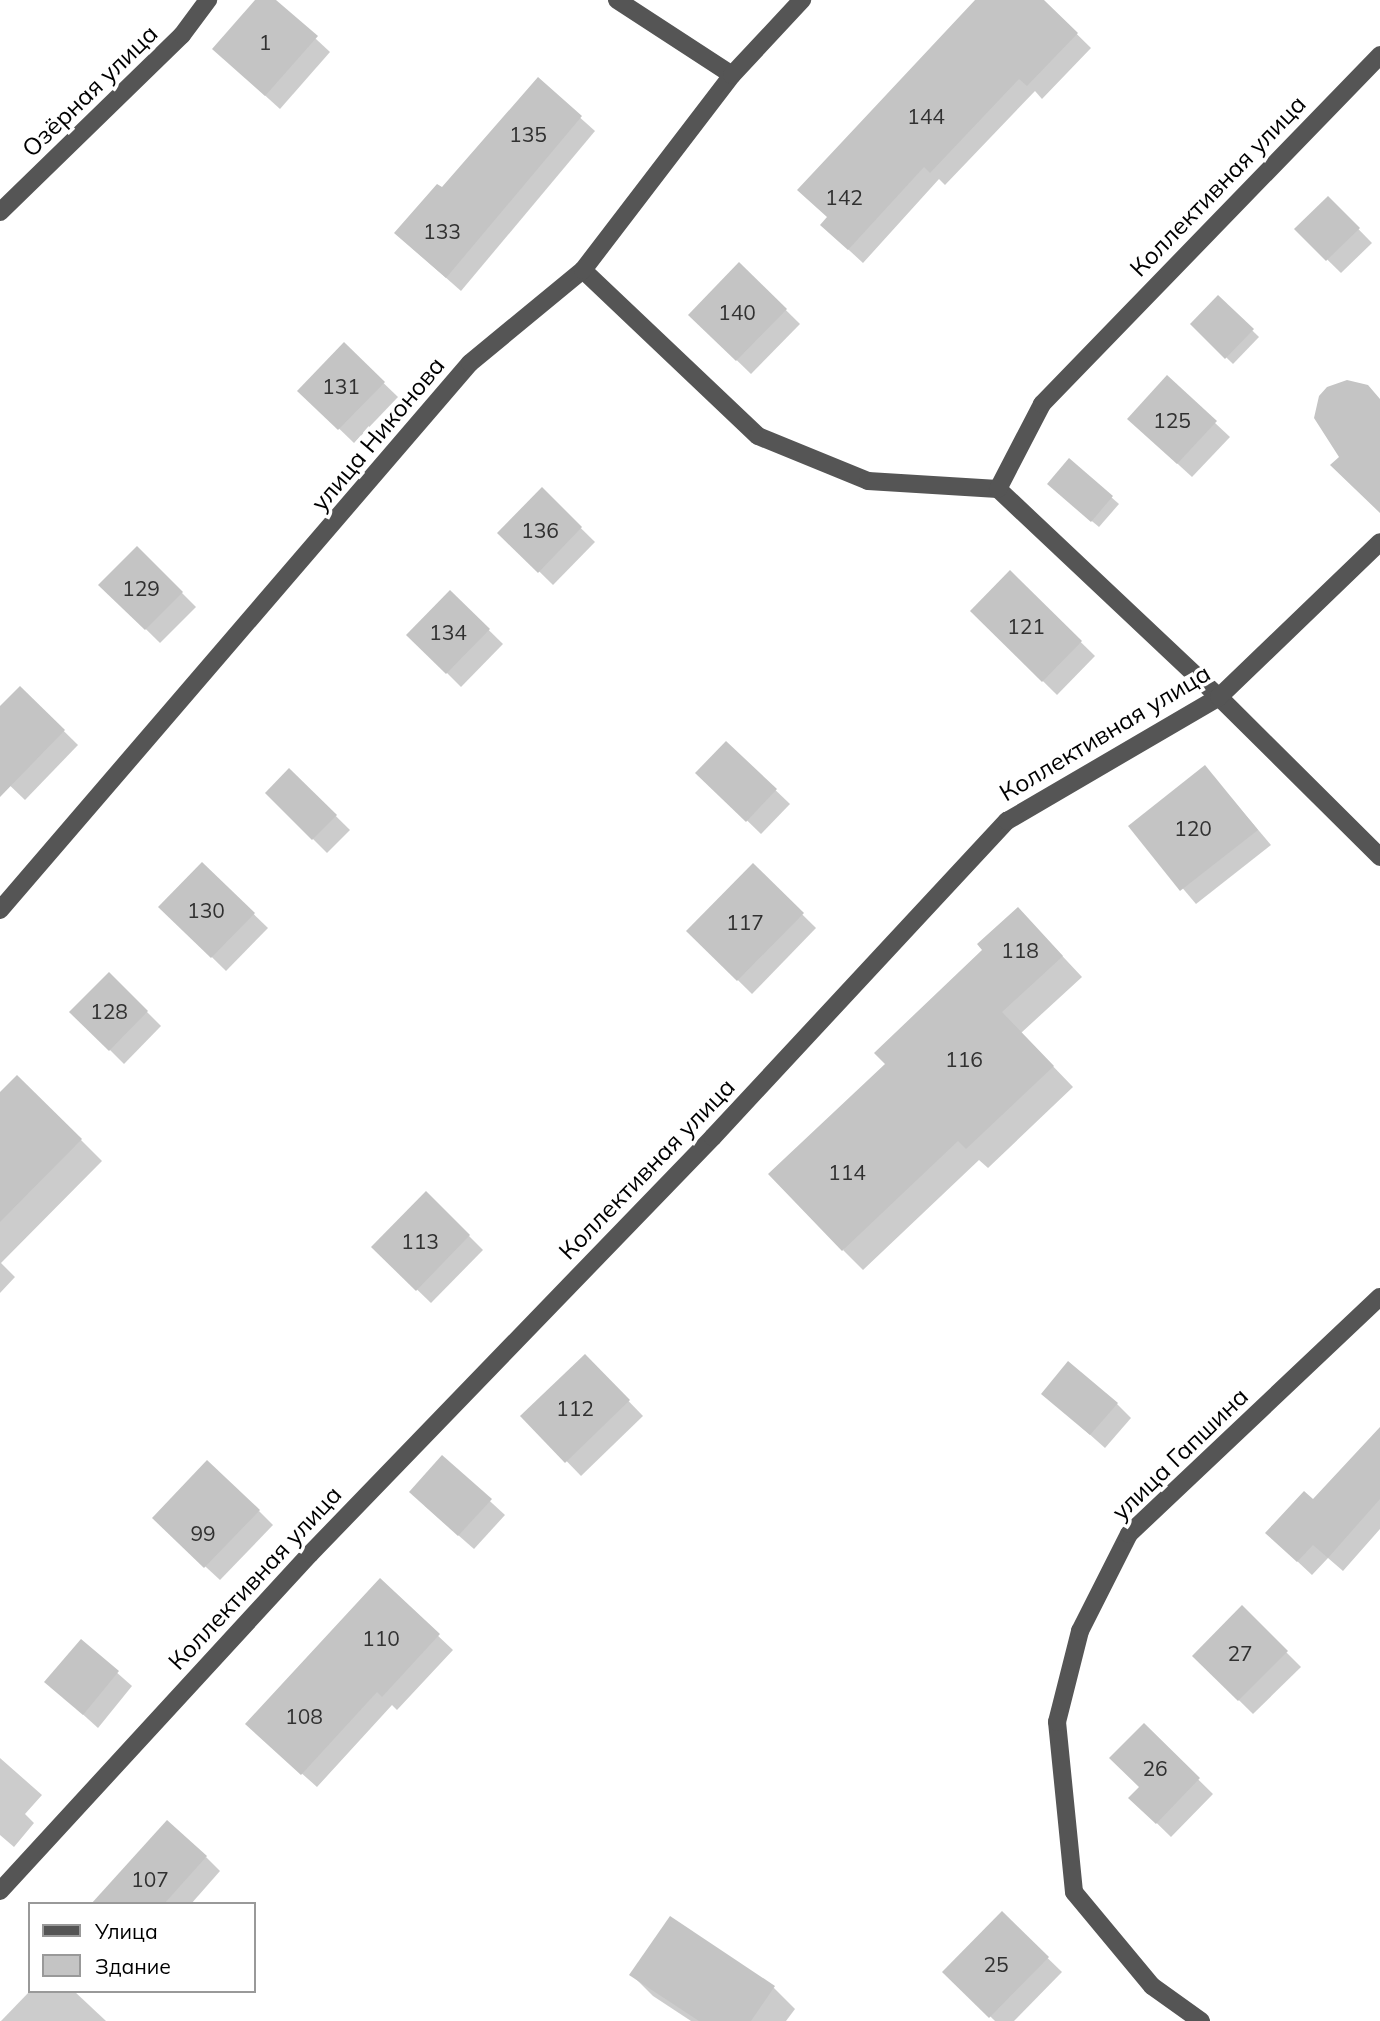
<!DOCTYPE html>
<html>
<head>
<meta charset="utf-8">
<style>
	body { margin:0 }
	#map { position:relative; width:1380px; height:2021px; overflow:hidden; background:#fff; font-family:Mulish,sans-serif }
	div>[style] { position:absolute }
	.shadow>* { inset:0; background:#0003 }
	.building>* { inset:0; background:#c4c4c4 }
	.minor>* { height:18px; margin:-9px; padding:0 9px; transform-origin:9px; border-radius:9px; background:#555 }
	span { translate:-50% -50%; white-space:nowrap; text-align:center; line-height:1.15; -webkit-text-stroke:7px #fff; paint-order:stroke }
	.number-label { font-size:21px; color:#313131 }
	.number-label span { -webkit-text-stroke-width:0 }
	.street-label { font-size:24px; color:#000 }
	.legend { position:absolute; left:28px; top:1902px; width:228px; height:91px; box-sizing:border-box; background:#fff; border:2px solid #999; margin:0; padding:9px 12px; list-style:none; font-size:21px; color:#000 }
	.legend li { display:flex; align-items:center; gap:14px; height:35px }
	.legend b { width:35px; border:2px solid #999 }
</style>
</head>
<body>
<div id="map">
	<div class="shadow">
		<i style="clip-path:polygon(257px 0,274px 0,330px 52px,280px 109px,229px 63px)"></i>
		<i style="clip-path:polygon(978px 0,1042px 0,1091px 48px,1042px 99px,1035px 91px,945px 185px,939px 179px,863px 263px,837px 239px,829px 218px)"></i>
		<i style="clip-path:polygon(538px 80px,595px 131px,461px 291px,411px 247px,442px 190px)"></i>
		<i style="clip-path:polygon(1328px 198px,1372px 243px,1341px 273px,1296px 229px)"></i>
		<i style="clip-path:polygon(739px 264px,800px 324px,751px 374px,690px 315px)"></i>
		<i style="clip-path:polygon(1218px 297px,1259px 337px,1233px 364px,1192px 324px)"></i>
		<i style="clip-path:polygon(344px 345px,398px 397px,354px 443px,299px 390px)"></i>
		<i style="clip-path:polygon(1167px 378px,1230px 437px,1192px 477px,1144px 433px)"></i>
		<i style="clip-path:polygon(1069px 460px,1119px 504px,1099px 527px,1056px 491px)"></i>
		<i style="clip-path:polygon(542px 490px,595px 542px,553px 585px,500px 533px)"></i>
		<i style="clip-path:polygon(137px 548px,196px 607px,160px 643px,101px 585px)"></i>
		<i style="clip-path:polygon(1010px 573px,1095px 656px,1057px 695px,972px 611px)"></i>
		<i style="clip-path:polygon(450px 592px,503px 644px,461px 687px,409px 635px)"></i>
		<i style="clip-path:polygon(20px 688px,78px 745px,25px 800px,0 776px,0 709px)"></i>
		<i style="clip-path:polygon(726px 743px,790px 804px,761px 834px,698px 773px)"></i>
		<i style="clip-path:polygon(1205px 767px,1271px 845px,1196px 904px,1131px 827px)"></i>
		<i style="clip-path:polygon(289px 770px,350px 830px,327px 853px,267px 793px)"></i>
		<i style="clip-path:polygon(202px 864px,268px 928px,226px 971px,161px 907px)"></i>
		<i style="clip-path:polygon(753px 866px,816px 928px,752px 994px,688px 931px)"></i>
		<i style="clip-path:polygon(1038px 930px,1082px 977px,1021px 1033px,1073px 1087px,988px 1168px,979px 1160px,863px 1270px,843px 1250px)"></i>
		<i style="clip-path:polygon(109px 974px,161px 1026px,124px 1064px,72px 1012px)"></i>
		<i style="clip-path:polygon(0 1094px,81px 1140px,102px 1161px,1px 1263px,15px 1277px,0 1293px)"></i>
		<i style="clip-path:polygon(426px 1193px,483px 1250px,431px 1303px,373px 1247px)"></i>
		<i style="clip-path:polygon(585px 1356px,643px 1416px,581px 1476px,523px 1416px)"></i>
		<i style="clip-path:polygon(1043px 1393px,1117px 1404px,1131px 1418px,1105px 1448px)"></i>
		<i style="clip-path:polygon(1380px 1429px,1380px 1529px,1343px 1571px,1328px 1558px,1312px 1575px,1282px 1547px,1314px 1502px)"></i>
		<i style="clip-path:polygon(442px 1457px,505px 1515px,474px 1549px,425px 1506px)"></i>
		<i style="clip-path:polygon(259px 1511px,273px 1525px,220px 1580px,168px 1532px)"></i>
		<i style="clip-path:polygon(380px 1581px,453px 1650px,397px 1710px,392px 1705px,317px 1787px,262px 1738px)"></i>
		<i style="clip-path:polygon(1242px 1608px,1301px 1667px,1253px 1714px,1194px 1656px)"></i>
		<i style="clip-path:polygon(81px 1641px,132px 1686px,98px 1728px,47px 1682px)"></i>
		<i style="clip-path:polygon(1144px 1726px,1213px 1794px,1171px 1837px,1131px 1798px,1141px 1787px)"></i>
		<i style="clip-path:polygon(0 1758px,42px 1795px,25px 1814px,34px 1823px,14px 1847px,0 1835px)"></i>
		<i style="clip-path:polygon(206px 1857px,220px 1871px,191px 1904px,98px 1904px)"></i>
		<i style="clip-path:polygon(1002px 1914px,1062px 1972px,1014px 2021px,995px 2021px,945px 1972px)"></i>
		<i style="clip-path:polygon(632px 1975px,774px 1988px,795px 2009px,786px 2021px,691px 2021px,653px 1996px)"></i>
		<i style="clip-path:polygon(30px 1991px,74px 1991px,106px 2021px,1px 2021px)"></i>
	</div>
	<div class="building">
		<i style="clip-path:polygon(255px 0,276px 0,318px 36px,265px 96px,212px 49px)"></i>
		<i style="clip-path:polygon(975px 0,1044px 0,1078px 33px,1027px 86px,1019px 79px,930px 173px,924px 167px,848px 250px,820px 225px,827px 217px,797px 190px)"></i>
		<i style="clip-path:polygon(538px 77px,582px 116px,446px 278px,394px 233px,437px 184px,442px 187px)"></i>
		<i style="clip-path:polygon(1328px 196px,1360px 228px,1326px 261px,1294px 229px)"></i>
		<i style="clip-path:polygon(739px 262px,787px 309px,736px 361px,688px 315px)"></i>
		<i style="clip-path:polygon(1218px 295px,1254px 329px,1225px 359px,1190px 324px)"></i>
		<i style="clip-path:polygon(344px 342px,385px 382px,338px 430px,297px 391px)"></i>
		<i style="clip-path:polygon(1167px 375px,1217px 421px,1177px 464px,1127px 419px)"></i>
		<i style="clip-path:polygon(1347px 380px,1368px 385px,1380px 399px,1380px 513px,1330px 465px,1339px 457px,1314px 418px,1319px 396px,1327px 387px)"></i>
		<i style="clip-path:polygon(1069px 458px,1113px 496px,1091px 522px,1047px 484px)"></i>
		<i style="clip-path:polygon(542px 487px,582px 527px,538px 573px,497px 533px)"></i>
		<i style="clip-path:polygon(137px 546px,183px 592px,145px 630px,98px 585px)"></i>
		<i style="clip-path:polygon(1010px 570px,1082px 641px,1042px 682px,970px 611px)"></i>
		<i style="clip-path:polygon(450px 590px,490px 629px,446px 674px,406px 635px)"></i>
		<i style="clip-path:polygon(20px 686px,65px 730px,0 797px,0 706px)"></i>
		<i style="clip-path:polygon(726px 741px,777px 789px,746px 822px,695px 773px)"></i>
		<i style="clip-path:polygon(1205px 765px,1258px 830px,1180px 891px,1128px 826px)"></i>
		<i style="clip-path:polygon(289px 768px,337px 815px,312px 840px,265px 793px)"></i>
		<i style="clip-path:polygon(202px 862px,255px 913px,211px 958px,158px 907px)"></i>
		<i style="clip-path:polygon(753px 863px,804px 913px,737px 981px,686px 931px)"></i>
		<i style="clip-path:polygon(1018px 907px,1063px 956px,1002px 1012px,1054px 1066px,966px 1149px,958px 1141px,842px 1251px,768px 1174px,885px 1064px,874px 1053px,982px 950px,977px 944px)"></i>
		<i style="clip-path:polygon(109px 972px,148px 1011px,109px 1051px,69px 1012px)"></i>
		<i style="clip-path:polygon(17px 1075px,82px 1139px,0 1222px,0 1092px)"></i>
		<i style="clip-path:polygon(426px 1191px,470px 1235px,416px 1291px,371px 1247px)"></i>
		<i style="clip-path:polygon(585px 1354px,630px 1400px,565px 1463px,520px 1416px)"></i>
		<i style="clip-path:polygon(1068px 1361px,1118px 1403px,1090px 1435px,1041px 1394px)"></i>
		<i style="clip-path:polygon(1380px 1427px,1380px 1499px,1328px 1558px,1313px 1545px,1297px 1562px,1265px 1533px,1304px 1491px,1313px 1499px)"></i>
		<i style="clip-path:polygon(442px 1455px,492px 1499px,458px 1536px,409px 1492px)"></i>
		<i style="clip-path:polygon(207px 1460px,260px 1510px,204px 1568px,152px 1518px)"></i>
		<i style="clip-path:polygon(380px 1578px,440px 1634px,382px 1697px,377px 1692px,301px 1775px,245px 1724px)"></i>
		<i style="clip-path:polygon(1242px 1605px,1288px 1651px,1238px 1701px,1192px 1656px)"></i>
		<i style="clip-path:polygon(81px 1639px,119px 1671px,83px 1715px,44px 1682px)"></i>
		<i style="clip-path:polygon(1144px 1723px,1200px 1778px,1156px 1824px,1128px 1798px,1139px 1787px,1109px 1758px)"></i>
		<i style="clip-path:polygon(167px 1820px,207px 1856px,164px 1904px,91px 1904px)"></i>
		<i style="clip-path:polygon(1002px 1911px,1049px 1957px,989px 2018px,942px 1972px)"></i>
		<i style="clip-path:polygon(670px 1916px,775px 1986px,751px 2021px,699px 2021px,629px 1975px)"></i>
	</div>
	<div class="minor">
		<i style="left:617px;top:0;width:137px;rotate:33.1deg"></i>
		<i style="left:0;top:212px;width:254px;rotate:-44.2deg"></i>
		<i style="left:182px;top:35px;width:44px;rotate:-53.4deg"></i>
		<i style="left:583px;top:270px;width:241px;rotate:43.5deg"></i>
		<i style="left:758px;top:436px;width:119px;rotate:22.2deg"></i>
		<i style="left:868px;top:481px;width:130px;rotate:3.5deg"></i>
		<i style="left:998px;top:489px;width:303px;rotate:43.3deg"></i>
		<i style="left:1219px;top:697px;width:227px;rotate:44.8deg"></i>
		<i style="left:998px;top:489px;width:96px;rotate:-62.6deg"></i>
		<i style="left:1042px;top:404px;width:486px;rotate:-45.9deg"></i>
		<i style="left:0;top:910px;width:721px;rotate:-49.33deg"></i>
		<i style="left:470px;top:363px;width:146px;rotate:-39.5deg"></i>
		<i style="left:583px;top:270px;width:245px;rotate:-52.6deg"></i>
		<i style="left:732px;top:75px;width:103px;rotate:-47deg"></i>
		<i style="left:0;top:1891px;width:458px;rotate:-47.4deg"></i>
		<i style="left:310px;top:1554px;width:580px;rotate:-45.98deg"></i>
		<i style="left:713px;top:1137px;width:432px;rotate:-47.1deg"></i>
		<i style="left:1007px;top:821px;width:246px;rotate:-30.3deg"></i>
		<i style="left:1219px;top:697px;width:223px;rotate:-43.9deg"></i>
		<i style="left:1201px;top:2021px;width:60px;rotate:-144.5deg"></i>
		<i style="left:1152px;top:1986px;width:122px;rotate:-129.7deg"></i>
		<i style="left:1074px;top:1892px;width:171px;rotate:-95.7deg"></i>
		<i style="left:1057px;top:1722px;width:94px;rotate:-75.8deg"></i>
		<i style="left:1080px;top:1631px;width:109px;rotate:-63.2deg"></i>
		<i style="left:1129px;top:1534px;width:345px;rotate:-43.4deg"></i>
	</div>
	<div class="number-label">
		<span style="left:265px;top:42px">1</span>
		<span style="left:926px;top:116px">144</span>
		<span style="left:528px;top:134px">135</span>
		<span style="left:844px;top:197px">142</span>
		<span style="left:442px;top:231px">133</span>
		<span style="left:737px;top:312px">140</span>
		<span style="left:341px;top:386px">131</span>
		<span style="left:1172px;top:420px">125</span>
		<span style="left:540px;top:530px">136</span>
		<span style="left:141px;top:588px">129</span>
		<span style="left:1026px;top:626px">121</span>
		<span style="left:448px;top:632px">134</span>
		<span style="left:1193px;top:828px">120</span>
		<span style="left:206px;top:910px">130</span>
		<span style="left:745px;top:922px">117</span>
		<span style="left:1020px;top:950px">118</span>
		<span style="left:109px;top:1011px">128</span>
		<span style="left:964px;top:1059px">116</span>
		<span style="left:847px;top:1172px">114</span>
		<span style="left:420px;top:1241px">113</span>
		<span style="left:575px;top:1408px">112</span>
		<span style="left:203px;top:1533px">99</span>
		<span style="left:381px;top:1638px">110</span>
		<span style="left:1240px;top:1653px">27</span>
		<span style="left:304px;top:1716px">108</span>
		<span style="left:1155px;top:1768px">26</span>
		<span style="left:150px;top:1879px">107</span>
		<span style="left:996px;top:1964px">25</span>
	</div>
	<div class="street-label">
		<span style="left:90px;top:91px;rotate:-44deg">Озёрная улица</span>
		<span style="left:1218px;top:186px;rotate:-46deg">Коллективная улица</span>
		<span style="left:378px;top:434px;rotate:-50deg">улица Никонова</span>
		<span style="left:1105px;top:733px;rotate:-31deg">Коллективная улица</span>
		<span style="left:647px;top:1169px;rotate:-46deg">Коллективная улица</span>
		<span style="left:1180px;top:1454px;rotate:-44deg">улица Гапшина</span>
		<span style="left:255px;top:1578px;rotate:-47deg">Коллективная улица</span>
	</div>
	<ul class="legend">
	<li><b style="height:9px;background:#555"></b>Улица</li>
	<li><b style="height:19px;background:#c4c4c4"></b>Здание</li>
	</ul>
</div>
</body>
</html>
